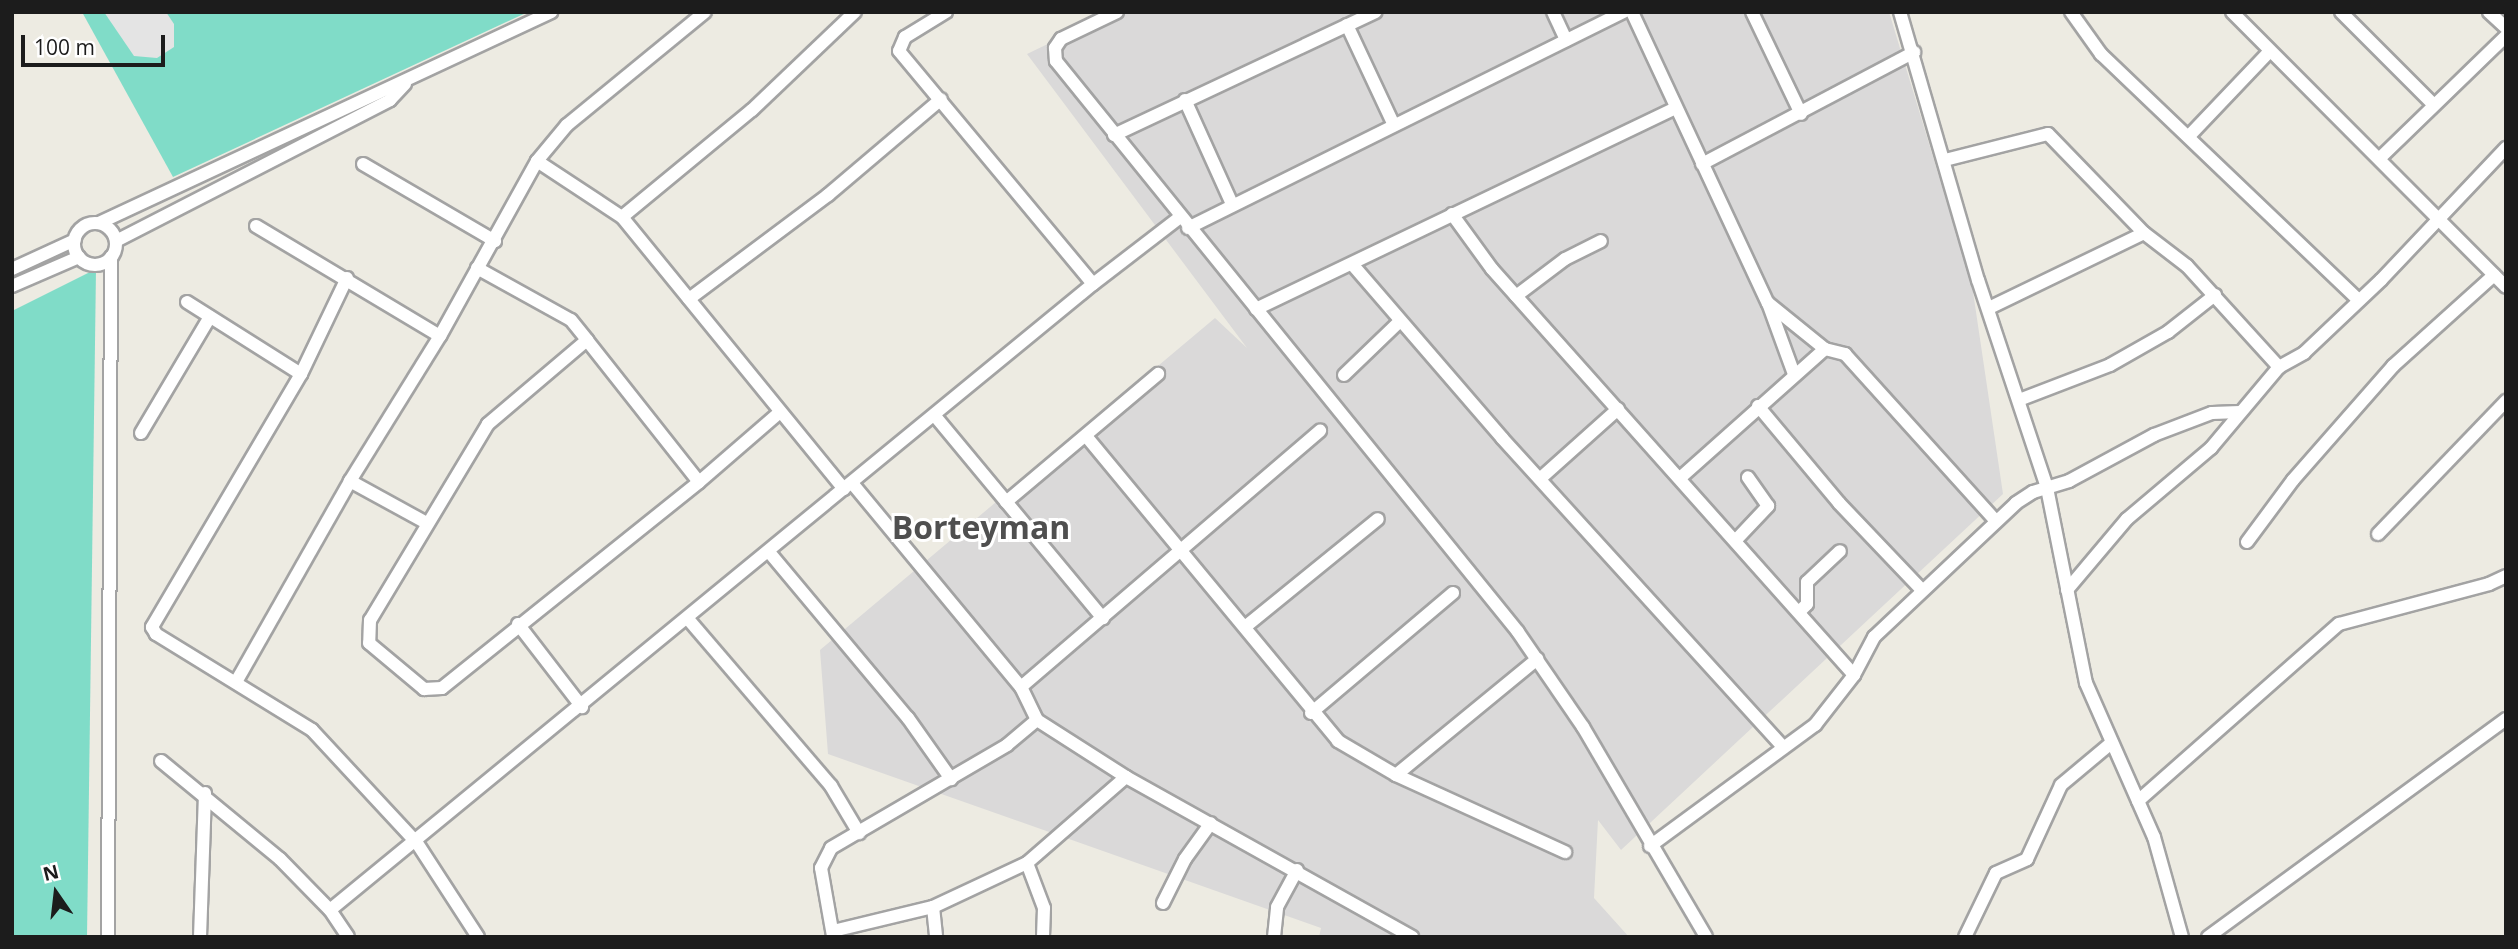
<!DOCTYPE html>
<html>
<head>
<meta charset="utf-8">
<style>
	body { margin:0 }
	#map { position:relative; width:2518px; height:949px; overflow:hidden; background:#edebe2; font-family:"Open Sans",sans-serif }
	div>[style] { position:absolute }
	.residential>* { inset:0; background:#dad9d9 }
	.pitch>* { inset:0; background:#80dcc8 }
	.parking>* { inset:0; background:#e4e4e4 }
	.roads { filter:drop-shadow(2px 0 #a3a3a3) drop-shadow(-2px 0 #a3a3a3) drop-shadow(0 2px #a3a3a3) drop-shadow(0 -2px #a3a3a3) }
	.minor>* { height:12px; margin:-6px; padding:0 6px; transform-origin:6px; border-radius:6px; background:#fff }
	.minor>.ring { margin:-6px; padding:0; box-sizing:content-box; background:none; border:12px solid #fff; border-radius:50% }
	span { translate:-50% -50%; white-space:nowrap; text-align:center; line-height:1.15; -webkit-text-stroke:6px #fff; paint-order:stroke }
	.district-label { font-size:32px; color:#4f4f4f; font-weight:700 }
	.frame { position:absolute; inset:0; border:14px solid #1c1c1c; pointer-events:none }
	.north { position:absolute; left:21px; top:858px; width:70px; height:70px; -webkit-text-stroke:5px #fff; paint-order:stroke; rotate:346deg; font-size:19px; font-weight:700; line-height:28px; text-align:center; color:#1c1c1c }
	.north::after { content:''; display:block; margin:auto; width:24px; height:32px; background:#1c1c1c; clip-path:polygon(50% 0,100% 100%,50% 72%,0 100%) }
	.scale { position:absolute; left:21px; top:35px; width:144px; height:32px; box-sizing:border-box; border:4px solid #1c1c1c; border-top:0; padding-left:9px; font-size:21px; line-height:24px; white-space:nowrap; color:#1c1c1c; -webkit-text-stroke:5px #fff; paint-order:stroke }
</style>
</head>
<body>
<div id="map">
	<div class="residential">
		<i style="clip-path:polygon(1114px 12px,1889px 12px,1972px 285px,2003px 494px,1621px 850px,1598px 820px,1594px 898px,1629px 937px,1319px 937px,1321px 928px,828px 754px,820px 650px,1215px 318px,1247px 348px,1027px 54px)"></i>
	</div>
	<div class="pitch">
		<i style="clip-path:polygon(82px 12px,528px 12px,173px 177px)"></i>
		<i style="clip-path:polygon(96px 269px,87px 937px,12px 937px,12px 311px)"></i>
	</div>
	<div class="parking">
		<i style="clip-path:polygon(104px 12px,166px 12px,174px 24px,174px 47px,157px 58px,134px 56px)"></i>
	</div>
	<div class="roads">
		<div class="minor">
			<i style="left:946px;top:12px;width:48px;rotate:148.6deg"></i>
			<i style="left:905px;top:37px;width:15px;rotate:113deg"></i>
			<i style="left:899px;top:51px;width:303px;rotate:50.2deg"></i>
			<i style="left:1117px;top:12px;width:62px;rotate:154.3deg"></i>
			<i style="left:1061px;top:39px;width:11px;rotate:124deg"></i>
			<i style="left:1055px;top:48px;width:13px;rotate:86deg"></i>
			<i style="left:1056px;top:61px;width:734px;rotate:51.02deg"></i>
			<i style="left:1518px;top:632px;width:115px;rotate:55.6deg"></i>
			<i style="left:1583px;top:727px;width:243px;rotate:59.6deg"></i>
			<i style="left:1553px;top:12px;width:31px;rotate:65deg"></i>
			<i style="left:1632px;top:12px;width:321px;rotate:65deg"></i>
			<i style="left:1768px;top:303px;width:76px;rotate:69.9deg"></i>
			<i style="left:1752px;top:12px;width:113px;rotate:64.3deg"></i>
			<i style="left:1900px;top:12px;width:279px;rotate:73.8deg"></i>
			<i style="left:1978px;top:280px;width:219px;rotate:71.6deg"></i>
			<i style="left:2047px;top:488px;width:199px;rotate:78.7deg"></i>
			<i style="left:2086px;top:683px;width:168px;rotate:66.2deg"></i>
			<i style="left:2154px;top:837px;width:104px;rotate:74.4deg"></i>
			<i style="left:2071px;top:12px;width:52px;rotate:54.5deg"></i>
			<i style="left:2101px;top:54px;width:356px;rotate:43.7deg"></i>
			<i style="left:2232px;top:12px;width:388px;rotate:45.1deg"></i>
			<i style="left:2341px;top:12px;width:130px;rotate:45deg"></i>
			<i style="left:2489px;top:12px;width:23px;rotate:43deg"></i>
			<i style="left:1347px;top:25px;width:108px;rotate:64.9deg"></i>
			<i style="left:1185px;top:100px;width:112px;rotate:65.7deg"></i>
			<i style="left:1114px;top:135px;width:289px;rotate:-25.2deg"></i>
			<i style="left:2190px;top:135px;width:113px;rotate:-46.4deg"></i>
			<i style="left:2380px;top:158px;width:175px;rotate:-44.1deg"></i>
			<i style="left:1945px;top:160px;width:106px;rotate:-14.2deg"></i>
			<i style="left:2048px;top:134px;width:138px;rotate:45.9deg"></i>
			<i style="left:2144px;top:233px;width:54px;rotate:37.5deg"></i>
			<i style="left:2187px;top:266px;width:137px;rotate:47.7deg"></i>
			<i style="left:537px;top:161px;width:102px;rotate:33.4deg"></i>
			<i style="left:622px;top:217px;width:351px;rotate:50.8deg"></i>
			<i style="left:363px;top:164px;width:153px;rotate:30.3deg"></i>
			<i style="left:1702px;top:164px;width:240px;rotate:-27.8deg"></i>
			<i style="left:1452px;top:214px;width:68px;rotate:54deg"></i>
			<i style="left:1492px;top:269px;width:544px;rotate:48.28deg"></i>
			<i style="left:622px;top:217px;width:168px;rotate:-39.5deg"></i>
			<i style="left:752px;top:110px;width:142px;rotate:-43.6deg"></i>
			<i style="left:99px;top:223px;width:499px;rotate:-25deg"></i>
			<i class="ring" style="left:74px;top:223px;width:30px;height:30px"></i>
			<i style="left:256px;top:226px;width:214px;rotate:30.9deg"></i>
			<i style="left:1188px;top:228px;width:487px;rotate:-26.4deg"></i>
			<i style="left:116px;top:241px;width:308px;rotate:-27.2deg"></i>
			<i style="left:390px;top:100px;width:22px;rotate:-47deg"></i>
			<i style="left:1352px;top:264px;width:230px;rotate:49.2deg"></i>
			<i style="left:1502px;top:438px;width:416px;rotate:47.7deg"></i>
			<i style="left:477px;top:268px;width:107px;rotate:29deg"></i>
			<i style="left:571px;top:320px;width:26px;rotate:51deg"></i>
			<i style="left:12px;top:269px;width:69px;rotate:-24.7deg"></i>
			<i style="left:347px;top:278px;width:106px;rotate:115.6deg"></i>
			<i style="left:301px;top:374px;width:294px;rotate:120.5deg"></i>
			<i style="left:152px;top:627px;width:8px;rotate:60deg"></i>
			<i style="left:156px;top:634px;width:183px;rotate:31.6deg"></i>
			<i style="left:312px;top:730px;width:154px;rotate:47.1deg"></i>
			<i style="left:417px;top:843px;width:112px;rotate:57deg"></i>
			<i style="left:12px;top:286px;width:73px;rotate:-23.4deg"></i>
			<i style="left:1516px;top:296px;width:61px;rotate:-37.1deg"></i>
			<i style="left:1565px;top:259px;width:40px;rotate:-26.6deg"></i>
			<i style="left:689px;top:299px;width:174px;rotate:-36.8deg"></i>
			<i style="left:828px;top:195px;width:148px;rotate:-40.3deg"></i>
			<i style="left:187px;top:302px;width:135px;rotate:32.3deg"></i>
			<i style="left:1768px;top:303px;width:73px;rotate:38.9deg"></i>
			<i style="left:1825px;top:349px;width:21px;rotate:14deg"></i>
			<i style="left:1845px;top:354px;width:224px;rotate:47.9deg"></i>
			<i style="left:1989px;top:308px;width:172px;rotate:-25.8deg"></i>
			<i style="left:1256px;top:309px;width:465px;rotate:-25.6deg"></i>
			<i style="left:1344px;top:375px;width:76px;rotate:-43.9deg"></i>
			<i style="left:2019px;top:400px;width:97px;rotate:-21deg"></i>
			<i style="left:2110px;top:365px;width:67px;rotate:-29.6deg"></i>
			<i style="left:2168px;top:332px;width:60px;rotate:-38.2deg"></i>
			<i style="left:1758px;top:406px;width:126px;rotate:50.1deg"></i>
			<i style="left:1839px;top:503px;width:119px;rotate:46.4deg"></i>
			<i style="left:935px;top:416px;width:263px;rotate:50.3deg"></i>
			<i style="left:141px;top:433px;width:135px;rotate:-59.3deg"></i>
			<i style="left:1086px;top:436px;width:396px;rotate:50.4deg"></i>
			<i style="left:1338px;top:741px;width:67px;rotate:30.4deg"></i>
			<i style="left:1396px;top:775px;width:186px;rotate:24.5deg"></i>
			<i style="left:1542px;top:477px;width:102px;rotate:-41.8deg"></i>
			<i style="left:1680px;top:478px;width:194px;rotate:-41.7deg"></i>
			<i style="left:350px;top:481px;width:85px;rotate:28.7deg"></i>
			<i style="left:699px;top:482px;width:181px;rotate:-128.3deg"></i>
			<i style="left:587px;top:340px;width:130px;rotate:139.7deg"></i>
			<i style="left:488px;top:424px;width:229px;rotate:121deg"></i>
			<i style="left:370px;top:620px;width:23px;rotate:92deg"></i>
			<i style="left:369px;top:643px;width:72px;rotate:39.9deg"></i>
			<i style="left:424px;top:689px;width:18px;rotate:-3deg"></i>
			<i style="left:442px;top:688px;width:329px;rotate:-38.7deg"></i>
			<i style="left:699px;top:482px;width:106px;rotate:-40.8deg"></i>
			<i style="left:852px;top:483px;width:265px;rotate:50.4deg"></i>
			<i style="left:1021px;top:687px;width:37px;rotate:64deg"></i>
			<i style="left:1037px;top:720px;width:106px;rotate:32.6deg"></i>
			<i style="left:1126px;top:777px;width:328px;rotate:29.2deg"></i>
			<i style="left:1006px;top:502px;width:199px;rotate:-40.1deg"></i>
			<i style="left:2378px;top:534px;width:185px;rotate:-46.1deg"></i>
			<i style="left:1736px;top:540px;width:47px;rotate:-46.7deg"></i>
			<i style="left:1768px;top:506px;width:35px;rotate:-125deg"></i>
			<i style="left:2247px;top:542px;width:77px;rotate:-53.4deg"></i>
			<i style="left:2293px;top:480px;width:152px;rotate:-48.7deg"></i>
			<i style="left:2393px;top:366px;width:136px;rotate:-42deg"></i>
			<i style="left:769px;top:552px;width:217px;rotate:50.1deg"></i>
			<i style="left:908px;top:718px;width:75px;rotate:54.8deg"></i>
			<i style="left:2067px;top:590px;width:93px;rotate:-49.8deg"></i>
			<i style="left:2127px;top:519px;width:110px;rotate:-40.2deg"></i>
			<i style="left:2211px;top:448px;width:106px;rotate:-50deg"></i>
			<i style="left:2279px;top:367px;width:29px;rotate:-29deg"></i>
			<i style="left:2304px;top:353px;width:106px;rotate:-43.5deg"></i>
			<i style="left:2381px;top:280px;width:182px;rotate:-46.6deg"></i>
			<i style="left:1800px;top:611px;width:10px;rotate:-45deg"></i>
			<i style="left:1807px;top:604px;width:22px;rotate:-90deg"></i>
			<i style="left:1807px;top:582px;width:45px;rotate:-43.2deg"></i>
			<i style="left:688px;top:619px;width:220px;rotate:49.4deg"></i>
			<i style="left:831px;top:786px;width:55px;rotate:59.2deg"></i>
			<i style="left:518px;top:624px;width:105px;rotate:52.4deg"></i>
			<i style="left:1245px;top:627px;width:171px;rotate:-39.1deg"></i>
			<i style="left:236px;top:682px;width:231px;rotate:-60.4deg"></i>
			<i style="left:350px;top:481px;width:171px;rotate:-58.2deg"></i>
			<i style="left:440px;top:336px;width:200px;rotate:-61deg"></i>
			<i style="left:537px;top:161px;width:47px;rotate:-50.2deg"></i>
			<i style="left:567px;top:125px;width:178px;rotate:-39.3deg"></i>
			<i style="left:1021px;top:687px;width:394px;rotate:-40.6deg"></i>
			<i style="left:1311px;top:713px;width:186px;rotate:-40.2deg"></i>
			<i style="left:161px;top:761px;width:154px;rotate:39.5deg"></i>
			<i style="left:280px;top:859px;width:71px;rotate:45.6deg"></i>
			<i style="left:330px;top:910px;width:32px;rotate:56deg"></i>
			<i style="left:1396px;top:775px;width:183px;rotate:-39.4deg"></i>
			<i style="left:2138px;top:801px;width:268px;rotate:-41.4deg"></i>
			<i style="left:2339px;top:624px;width:155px;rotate:-14.9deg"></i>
			<i style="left:2489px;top:584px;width:19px;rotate:-25deg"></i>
			<i style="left:1650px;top:846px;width:205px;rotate:-36.3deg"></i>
			<i style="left:1815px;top:725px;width:63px;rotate:-52deg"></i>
			<i style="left:1854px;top:675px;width:43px;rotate:-62.2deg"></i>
			<i style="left:1874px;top:637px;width:195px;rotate:-43.3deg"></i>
			<i style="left:2016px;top:503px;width:20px;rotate:-33deg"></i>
			<i style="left:2033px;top:492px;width:38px;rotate:-17deg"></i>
			<i style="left:2069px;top:481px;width:97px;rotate:-28.4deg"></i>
			<i style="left:2154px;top:435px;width:62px;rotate:-20.8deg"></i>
			<i style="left:2212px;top:413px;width:28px;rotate:-2deg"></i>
			<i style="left:1027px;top:863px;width:48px;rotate:69.3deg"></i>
			<i style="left:1044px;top:908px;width:29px;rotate:92deg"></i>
			<i style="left:1163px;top:903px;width:49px;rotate:-63.4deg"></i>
			<i style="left:1185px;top:859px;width:44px;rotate:-54.2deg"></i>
			<i style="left:933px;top:907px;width:30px;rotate:84deg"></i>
			<i style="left:330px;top:910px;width:987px;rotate:-39.37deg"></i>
			<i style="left:1093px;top:284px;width:108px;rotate:-37.5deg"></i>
			<i style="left:833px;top:931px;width:103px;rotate:-13.5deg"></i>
			<i style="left:933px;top:907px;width:104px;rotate:-25.1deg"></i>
			<i style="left:1027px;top:863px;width:131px;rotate:-41deg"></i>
			<i style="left:833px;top:936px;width:69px;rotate:-100deg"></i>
			<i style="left:821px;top:868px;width:22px;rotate:-63deg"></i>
			<i style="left:831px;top:848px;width:204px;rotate:-30.3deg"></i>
			<i style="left:1007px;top:745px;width:39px;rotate:-40deg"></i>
			<i style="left:108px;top:937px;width:680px;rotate:-89.75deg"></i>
			<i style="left:200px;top:937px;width:144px;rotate:-88deg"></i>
			<i style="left:1274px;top:937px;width:30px;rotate:-84deg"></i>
			<i style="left:1277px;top:907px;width:42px;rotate:-61.6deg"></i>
			<i style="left:1965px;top:937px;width:71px;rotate:-64.2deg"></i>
			<i style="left:1996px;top:873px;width:34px;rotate:-24deg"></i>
			<i style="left:2027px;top:859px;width:81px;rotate:-65.3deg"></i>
			<i style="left:2061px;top:785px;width:64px;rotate:-39.9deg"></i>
			<i style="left:2208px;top:937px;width:369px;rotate:-36.2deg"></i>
		</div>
	</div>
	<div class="district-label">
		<span style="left:981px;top:527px">Borteyman</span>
	</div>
	<div class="frame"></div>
	<div class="north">N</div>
	<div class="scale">100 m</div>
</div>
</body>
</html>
